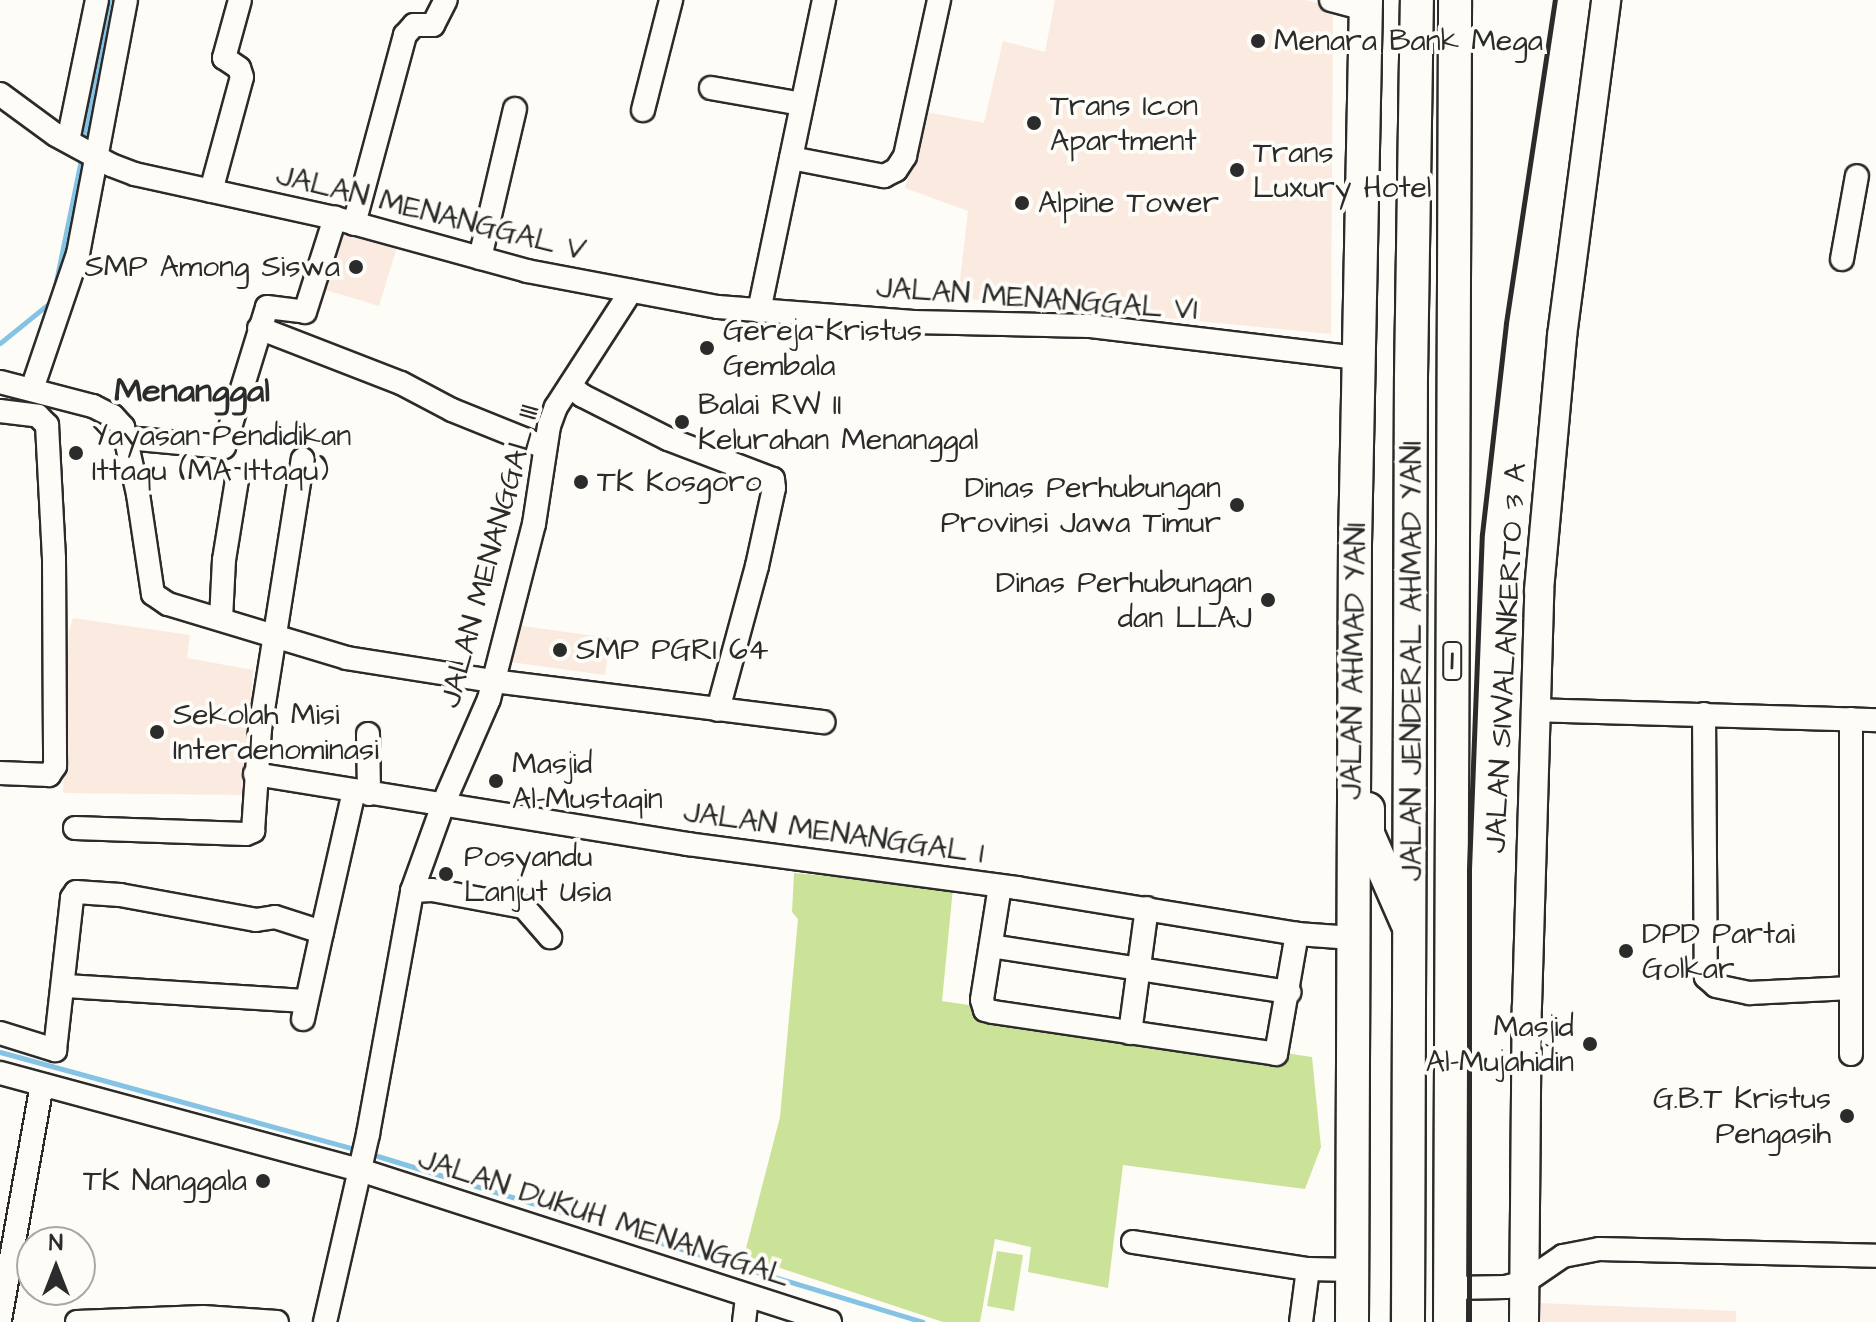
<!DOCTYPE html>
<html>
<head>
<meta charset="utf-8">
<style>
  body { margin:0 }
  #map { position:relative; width:1876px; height:1322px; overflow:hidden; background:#fdfcf7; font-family:"Architects Daughter",sans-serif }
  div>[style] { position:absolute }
  .built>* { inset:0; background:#fbeae0 }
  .green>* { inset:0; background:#cbe399 }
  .stream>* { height:5px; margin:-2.5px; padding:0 2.5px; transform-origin:2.5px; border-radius:2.5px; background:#85c3e5 }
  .roads { filter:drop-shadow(2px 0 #2b2b2b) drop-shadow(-2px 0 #2b2b2b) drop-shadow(0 2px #2b2b2b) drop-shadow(0 -2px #2b2b2b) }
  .minor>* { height:22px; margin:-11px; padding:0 11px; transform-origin:11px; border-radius:11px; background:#fdfcf7 }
  .major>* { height:28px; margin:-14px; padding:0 14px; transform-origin:14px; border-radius:14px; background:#fdfcf7 }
  .highway>* { height:32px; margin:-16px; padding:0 16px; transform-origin:16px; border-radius:16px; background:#fdfcf7 }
  .rail>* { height:5px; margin:-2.5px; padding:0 2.5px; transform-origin:2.5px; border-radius:2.5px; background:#2b2b2b }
  .dots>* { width:22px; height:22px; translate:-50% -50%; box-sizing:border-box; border:4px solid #fdfcf7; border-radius:50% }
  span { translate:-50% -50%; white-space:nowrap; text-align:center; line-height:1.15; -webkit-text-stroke:8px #fdfcf7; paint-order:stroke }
  .shield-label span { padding:2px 6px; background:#fdfcf7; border:2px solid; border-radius:6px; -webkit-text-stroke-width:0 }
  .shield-label { font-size:28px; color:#2b2b2b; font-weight:700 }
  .poi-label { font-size:30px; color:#2b2b2b }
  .left { translate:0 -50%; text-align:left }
  .right { translate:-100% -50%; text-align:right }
  .street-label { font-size:30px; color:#2b2b2b }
  .quarter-label { font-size:34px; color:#2b2b2b; font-weight:700 }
  .north { position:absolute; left:16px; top:1226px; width:80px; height:80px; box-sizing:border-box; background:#fdfcf7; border:2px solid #a9a8a5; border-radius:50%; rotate:0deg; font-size:22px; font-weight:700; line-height:32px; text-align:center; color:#2b2b2b }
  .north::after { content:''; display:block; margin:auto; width:28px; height:36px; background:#2b2b2b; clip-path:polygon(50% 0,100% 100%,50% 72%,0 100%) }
</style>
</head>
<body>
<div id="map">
  <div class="built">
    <i style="clip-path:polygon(1055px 0,1306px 0,1333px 7px,1331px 334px,958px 298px,968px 211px,905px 188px,927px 112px,984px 123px,1003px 41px,1045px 52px)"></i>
    <i style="clip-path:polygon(334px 228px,397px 247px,379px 306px,316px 287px)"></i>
    <i style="clip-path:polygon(73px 618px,190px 635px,187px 658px,253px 670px,244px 795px,63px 793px,69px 631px)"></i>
    <i style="clip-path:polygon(515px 625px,610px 638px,605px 675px,510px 662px)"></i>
    <i style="clip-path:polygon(1538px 1303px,1736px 1311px,1736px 1322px,1538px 1322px)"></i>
  </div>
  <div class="green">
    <i style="clip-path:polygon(794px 873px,953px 888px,942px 1001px,1312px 1057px,1321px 1147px,1305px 1189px,1123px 1165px,1108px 1288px,1028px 1272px,1031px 1247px,995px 1239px,980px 1322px,943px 1322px,744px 1256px,780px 1117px,798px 919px,792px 912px)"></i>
    <i style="clip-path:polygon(997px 1251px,1023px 1255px,1014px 1311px,987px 1306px)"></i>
  </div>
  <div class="stream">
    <i style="left:83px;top:145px;width:147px;rotate:-79.8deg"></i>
    <i style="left:0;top:343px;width:67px;rotate:-38.9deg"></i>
    <i style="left:52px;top:301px;width:149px;rotate:-78.4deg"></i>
    <i style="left:0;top:1052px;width:371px;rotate:15.3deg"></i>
    <i style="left:371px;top:1154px;width:215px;rotate:17deg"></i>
    <i style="left:645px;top:1238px;width:290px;rotate:16.8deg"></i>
    <i style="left:1391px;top:1322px;width:45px;rotate:-88.7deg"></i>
  </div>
  <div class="roads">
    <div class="minor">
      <i style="left:1331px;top:0;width:35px;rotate:15deg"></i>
      <i style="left:711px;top:88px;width:92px;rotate:10deg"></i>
      <i style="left:0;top:94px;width:69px;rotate:36.2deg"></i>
      <i style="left:56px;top:135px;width:63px;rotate:28.6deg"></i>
      <i style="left:111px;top:165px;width:26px;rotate:21deg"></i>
      <i style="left:135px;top:174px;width:205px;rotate:12.4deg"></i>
      <i style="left:335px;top:218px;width:199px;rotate:15.4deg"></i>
      <i style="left:527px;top:271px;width:194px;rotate:10.7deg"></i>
      <i style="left:718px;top:307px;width:196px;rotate:4.4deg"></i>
      <i style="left:913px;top:322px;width:176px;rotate:1.3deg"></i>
      <i style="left:1089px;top:326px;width:270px;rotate:6.8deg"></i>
      <i style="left:643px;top:110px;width:114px;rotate:-75.7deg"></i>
      <i style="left:68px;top:141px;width:144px;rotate:-78.4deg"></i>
      <i style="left:791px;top:158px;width:95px;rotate:11deg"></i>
      <i style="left:884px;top:176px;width:13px;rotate:-27deg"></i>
      <i style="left:896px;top:170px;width:17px;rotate:-57deg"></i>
      <i style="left:905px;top:156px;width:160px;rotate:-77.7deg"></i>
      <i style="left:211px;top:191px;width:118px;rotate:-74.8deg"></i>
      <i style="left:242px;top:77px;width:9px;rotate:-108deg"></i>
      <i style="left:239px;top:68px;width:18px;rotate:-146deg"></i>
      <i style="left:224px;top:58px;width:60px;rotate:-74.6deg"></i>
      <i style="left:354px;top:224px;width:196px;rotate:-74.9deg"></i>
      <i style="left:405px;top:35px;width:13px;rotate:-48deg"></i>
      <i style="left:414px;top:25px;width:19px"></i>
      <i style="left:433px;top:25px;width:28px;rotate:-63deg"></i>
      <i style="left:480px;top:258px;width:153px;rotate:-76.8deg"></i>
      <i style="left:1842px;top:259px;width:84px;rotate:-79.8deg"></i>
      <i style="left:759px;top:311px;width:318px;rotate:-78.2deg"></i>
      <i style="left:259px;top:328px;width:152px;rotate:21.2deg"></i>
      <i style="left:401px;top:383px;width:58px;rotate:27.9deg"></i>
      <i style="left:452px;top:410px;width:99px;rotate:21.9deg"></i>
      <i style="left:0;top:382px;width:96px;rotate:14.5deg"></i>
      <i style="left:93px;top:406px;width:22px;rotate:27deg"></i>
      <i style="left:113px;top:416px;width:15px;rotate:48deg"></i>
      <i style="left:123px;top:427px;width:69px;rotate:77.4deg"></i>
      <i style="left:138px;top:494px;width:101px;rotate:81.5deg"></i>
      <i style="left:153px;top:594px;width:18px;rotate:34deg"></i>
      <i style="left:168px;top:604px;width:187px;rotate:16.8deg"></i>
      <i style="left:347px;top:658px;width:148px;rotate:9deg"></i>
      <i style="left:493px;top:681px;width:333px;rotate:7.1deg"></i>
      <i style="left:570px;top:386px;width:16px;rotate:38deg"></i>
      <i style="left:583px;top:396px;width:95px;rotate:26.8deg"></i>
      <i style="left:668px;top:439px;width:112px;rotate:20.9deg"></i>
      <i style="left:773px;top:479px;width:9px;rotate:84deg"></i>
      <i style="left:774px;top:488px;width:80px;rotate:102.3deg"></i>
      <i style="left:757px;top:566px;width:149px;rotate:105.2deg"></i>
      <i style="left:32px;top:389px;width:143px;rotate:-71.2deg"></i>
      <i style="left:78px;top:254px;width:258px;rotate:-79.3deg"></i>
      <i style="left:0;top:411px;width:38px;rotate:7deg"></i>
      <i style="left:38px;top:416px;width:13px;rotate:45deg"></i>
      <i style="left:47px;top:425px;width:133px;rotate:87deg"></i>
      <i style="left:54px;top:558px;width:208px;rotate:89.7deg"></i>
      <i style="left:55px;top:766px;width:11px;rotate:124deg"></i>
      <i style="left:49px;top:775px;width:49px;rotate:-177.7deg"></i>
      <i style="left:127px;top:438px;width:97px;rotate:5.3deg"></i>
      <i style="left:224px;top:447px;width:146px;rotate:-72.9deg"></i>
      <i style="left:267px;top:307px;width:38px;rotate:7deg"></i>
      <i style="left:305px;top:312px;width:99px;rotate:-72.3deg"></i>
      <i style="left:221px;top:619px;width:59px;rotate:-87.1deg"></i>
      <i style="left:224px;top:560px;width:81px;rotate:-80.8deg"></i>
      <i style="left:1533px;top:710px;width:343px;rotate:1.7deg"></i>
      <i style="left:1704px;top:714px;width:263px;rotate:89.6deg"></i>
      <i style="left:1706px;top:977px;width:13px;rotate:42deg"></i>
      <i style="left:1716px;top:986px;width:35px;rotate:12deg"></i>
      <i style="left:1750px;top:993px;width:101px;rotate:-2.8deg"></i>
      <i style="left:368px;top:734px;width:60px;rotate:89deg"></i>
      <i style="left:255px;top:774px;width:439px;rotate:9.2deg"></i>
      <i style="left:688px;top:844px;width:332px;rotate:7.6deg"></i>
      <i style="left:1017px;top:888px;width:284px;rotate:9.3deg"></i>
      <i style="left:1297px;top:934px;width:56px;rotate:4.1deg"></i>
      <i style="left:75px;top:828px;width:171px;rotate:2deg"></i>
      <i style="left:246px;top:834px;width:8px;rotate:-23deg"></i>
      <i style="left:253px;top:831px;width:102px;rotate:-86.1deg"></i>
      <i style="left:260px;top:729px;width:273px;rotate:-81deg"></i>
      <i style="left:1000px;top:886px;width:115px;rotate:99deg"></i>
      <i style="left:982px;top:1000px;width:10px;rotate:73deg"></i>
      <i style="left:985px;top:1010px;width:8px;rotate:14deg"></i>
      <i style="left:993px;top:1012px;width:286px;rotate:8.4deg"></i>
      <i style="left:1276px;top:1054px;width:122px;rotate:-80.1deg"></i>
      <i style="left:412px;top:891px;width:20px;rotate:-3deg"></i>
      <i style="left:432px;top:890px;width:94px;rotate:10.5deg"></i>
      <i style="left:524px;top:907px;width:40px;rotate:49deg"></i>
      <i style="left:991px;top:946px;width:302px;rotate:8.8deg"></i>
      <i style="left:65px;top:986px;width:241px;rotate:3.6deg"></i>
      <i style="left:303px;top:1019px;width:89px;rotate:-77.7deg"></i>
      <i style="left:0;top:1033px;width:58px;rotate:17.2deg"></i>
      <i style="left:55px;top:1050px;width:153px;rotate:-83.6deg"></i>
      <i style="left:72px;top:898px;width:7px;rotate:-56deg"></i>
      <i style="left:76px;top:892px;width:44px;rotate:3.9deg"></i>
      <i style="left:120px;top:895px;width:138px;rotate:10.4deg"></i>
      <i style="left:256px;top:920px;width:19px;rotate:-9deg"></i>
      <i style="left:275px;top:917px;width:49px;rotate:17.7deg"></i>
      <i style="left:322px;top:932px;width:145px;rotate:-77.2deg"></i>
      <i style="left:1130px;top:1033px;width:126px;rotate:-82.3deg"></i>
      <i style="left:1851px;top:1054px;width:335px;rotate:-90deg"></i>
      <i style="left:0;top:1073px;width:373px;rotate:15.1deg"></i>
      <i style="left:360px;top:1170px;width:494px;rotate:17.9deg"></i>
      <i style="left:1133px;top:1242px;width:177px;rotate:8.8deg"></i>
      <i style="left:1308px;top:1269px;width:53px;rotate:97.5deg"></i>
      <i style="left:1308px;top:1269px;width:44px;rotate:1.3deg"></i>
      <i style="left:1451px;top:1288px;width:55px;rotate:-1deg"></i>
      <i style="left:1506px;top:1287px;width:20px;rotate:-15deg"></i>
      <i style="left:1525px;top:1282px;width:46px;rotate:-34.4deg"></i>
      <i style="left:1563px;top:1256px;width:37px;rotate:-11deg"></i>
      <i style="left:1599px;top:1249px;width:277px;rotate:1.4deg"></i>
      <i style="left:0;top:1320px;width:239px;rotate:-79.9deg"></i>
      <i style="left:77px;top:1322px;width:126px;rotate:-2.3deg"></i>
      <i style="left:203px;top:1317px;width:74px;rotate:3.9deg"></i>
      <i style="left:325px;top:1322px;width:193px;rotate:-77.1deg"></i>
      <i style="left:368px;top:1134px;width:247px;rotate:-79.7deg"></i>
      <i style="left:412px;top:891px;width:95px;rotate:-70.2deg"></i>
      <i style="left:444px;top:802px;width:112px;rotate:-66.4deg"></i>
      <i style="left:489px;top:699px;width:181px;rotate:-75.6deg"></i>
      <i style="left:534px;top:524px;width:99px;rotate:-81.3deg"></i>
      <i style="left:549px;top:426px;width:20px;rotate:-70deg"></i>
      <i style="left:556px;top:407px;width:138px;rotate:-57.1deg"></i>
      <i style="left:744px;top:1322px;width:24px;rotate:-83deg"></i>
    </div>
    <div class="major">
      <i style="left:1524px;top:1322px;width:316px;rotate:-89.5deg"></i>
      <i style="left:1527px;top:1006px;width:416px;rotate:-88.3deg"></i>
      <i style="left:1539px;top:590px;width:255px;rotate:-84.8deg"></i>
      <i style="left:1562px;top:336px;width:339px;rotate:-82.5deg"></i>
    </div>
    <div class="highway">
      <i style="left:1368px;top:809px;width:25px;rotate:90deg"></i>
      <i style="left:1368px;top:834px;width:97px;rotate:66.3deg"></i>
      <i style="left:1352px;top:1322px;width:778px;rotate:-89.78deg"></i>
      <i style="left:1355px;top:544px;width:544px;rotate:-88.84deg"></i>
      <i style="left:1408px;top:1322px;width:946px;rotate:-89.82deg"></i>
      <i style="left:1411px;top:376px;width:376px;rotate:-89.1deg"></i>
      <i style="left:1450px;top:1322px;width:1322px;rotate:-89.78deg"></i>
    </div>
  </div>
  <div class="rail">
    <i style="left:1469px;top:1322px;width:453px;rotate:-90deg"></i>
    <i style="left:1469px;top:869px;width:335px;rotate:-87.8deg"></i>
    <i style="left:1482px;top:534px;width:212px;rotate:-83.5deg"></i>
    <i style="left:1506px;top:323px;width:327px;rotate:-81.4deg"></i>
  </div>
  <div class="dots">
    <i style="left:1258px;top:41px;background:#2b2b2b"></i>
    <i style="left:1034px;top:123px;background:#2b2b2b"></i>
    <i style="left:1237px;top:170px;background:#2b2b2b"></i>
    <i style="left:1022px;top:203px;background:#2b2b2b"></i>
    <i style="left:356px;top:267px;background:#2b2b2b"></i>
    <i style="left:707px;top:348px;background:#2b2b2b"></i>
    <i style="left:682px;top:422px;background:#2b2b2b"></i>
    <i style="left:76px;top:453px;background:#2b2b2b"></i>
    <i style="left:581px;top:482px;background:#2b2b2b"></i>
    <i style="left:1237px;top:505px;background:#2b2b2b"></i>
    <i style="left:1268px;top:600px;background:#2b2b2b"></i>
    <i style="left:560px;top:650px;background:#2b2b2b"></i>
    <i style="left:157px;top:732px;background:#2b2b2b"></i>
    <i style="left:496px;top:781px;background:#2b2b2b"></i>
    <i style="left:446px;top:874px;background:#2b2b2b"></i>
    <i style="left:1626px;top:951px;background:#2b2b2b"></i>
    <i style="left:1590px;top:1044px;background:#2b2b2b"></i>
    <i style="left:1847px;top:1116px;background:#2b2b2b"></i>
    <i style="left:263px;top:1181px;background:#2b2b2b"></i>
  </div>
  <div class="shield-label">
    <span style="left:1452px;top:661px">1</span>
  </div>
  <div class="poi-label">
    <span class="left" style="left:1274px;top:41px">Menara Bank Mega</span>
    <span class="left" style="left:1050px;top:123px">Trans Icon<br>Apartment</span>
    <span class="left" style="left:1253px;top:170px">Trans<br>Luxury Hotel</span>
    <span class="left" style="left:1038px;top:203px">Alpine Tower</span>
    <span class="right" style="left:340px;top:267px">SMP Among Siswa</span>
    <span class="left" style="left:723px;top:348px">Gereja Kristus<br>Gembala</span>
    <span class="left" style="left:698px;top:422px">Balai RW II<br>Kelurahan Menanggal</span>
    <span class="left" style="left:92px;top:453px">Yayasan Pendidikan<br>Ittaqu (MA Ittaqu)</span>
    <span class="left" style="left:597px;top:482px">TK Kosgoro</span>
    <span class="right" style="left:1221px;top:505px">Dinas Perhubungan<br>Provinsi Jawa Timur</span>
    <span class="right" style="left:1252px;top:600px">Dinas Perhubungan<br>dan LLAJ</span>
    <span class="left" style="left:576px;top:650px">SMP PGRI 64</span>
    <span class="left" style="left:173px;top:732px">Sekolah Misi<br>Interdenominasi</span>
    <span class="left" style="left:512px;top:781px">Masjid<br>Al-Mustaqin</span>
    <span class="left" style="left:464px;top:874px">Posyandu<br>Lanjut Usia</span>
    <span class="left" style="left:1642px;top:951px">DPD Partai<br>Golkar</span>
    <span class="right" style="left:1574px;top:1044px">Masjid<br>Al-Mujahidin</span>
    <span class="right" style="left:1831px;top:1116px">G.B.T Kristus<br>Pengasih</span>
    <span class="right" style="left:247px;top:1181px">TK Nanggala</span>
  </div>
  <div class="street-label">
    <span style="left:431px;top:213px;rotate:14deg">JALAN MENANGGAL V</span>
    <span style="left:1037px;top:299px;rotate:4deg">JALAN MENANGGAL VI</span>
    <span style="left:490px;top:556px;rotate:-75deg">JALAN MENANGGAL III</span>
    <span style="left:1506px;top:658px;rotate:-87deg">JALAN SIWALANKERTO 3 A</span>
    <span style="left:1354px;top:661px;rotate:-89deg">JALAN AHMAD YANI</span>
    <span style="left:1412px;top:661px;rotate:-90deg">JALAN JENDERAL AHMAD YANI</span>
    <span style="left:834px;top:833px;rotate:8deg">JALAN MENANGGAL I</span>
    <span style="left:604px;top:1218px;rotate:18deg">JALAN DUKUH MENANGGAL</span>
  </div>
  <div class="quarter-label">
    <span style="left:192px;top:392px">Menanggal</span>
  </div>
  <div class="north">N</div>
</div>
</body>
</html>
